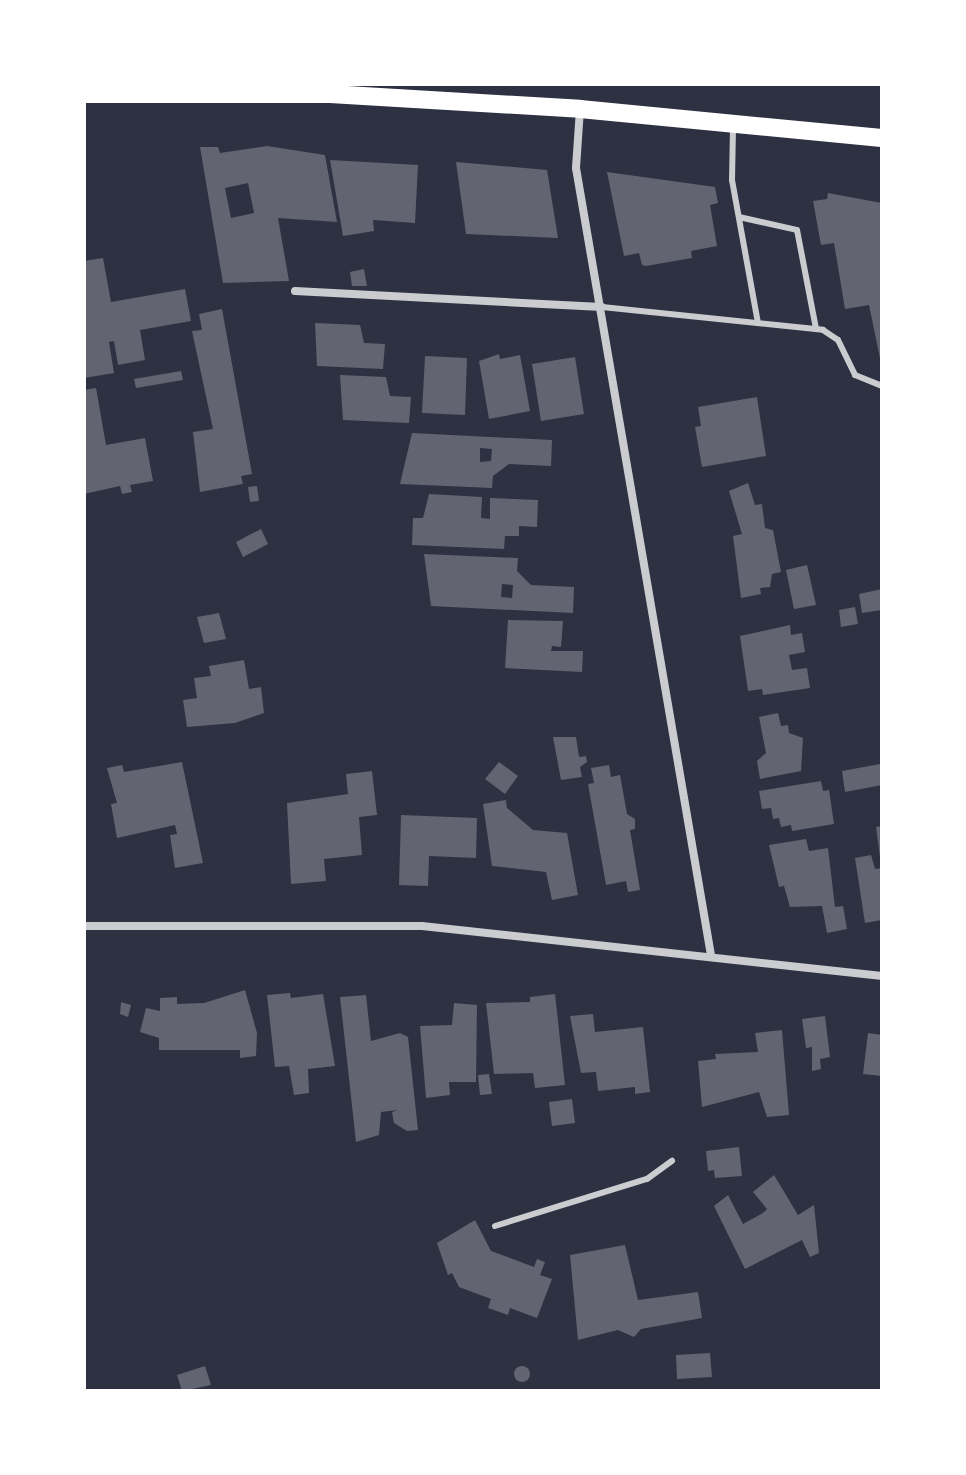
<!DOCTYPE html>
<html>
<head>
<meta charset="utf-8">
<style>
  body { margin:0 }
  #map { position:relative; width:966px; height:1475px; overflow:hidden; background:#2d3142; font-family:"Alegreya Sans",sans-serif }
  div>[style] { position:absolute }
  .building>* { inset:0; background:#626471 }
  .round { border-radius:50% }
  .service>* { height:6px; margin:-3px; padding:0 3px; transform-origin:3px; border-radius:3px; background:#caccd0 }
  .minor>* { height:8px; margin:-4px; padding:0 4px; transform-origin:4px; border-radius:4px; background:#caccd0 }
  .primary>* { height:18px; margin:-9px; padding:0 9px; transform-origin:9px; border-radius:9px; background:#fff }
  span { translate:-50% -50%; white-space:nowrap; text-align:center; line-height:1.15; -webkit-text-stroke:6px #fff; paint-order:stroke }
  .frame { position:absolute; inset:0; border:86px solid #fff; pointer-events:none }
</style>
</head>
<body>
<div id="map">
  <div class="building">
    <i style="clip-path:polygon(evenodd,267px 146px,325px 155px,337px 222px,278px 218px,289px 281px,223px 283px,200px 147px,218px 147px,220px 153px,267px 146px,248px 183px,254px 213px,231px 218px,225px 188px,248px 183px)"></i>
    <i style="clip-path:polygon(330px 160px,418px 165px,415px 223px,373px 220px,374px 231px,343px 236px)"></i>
    <i style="clip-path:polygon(456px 162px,547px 170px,558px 238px,466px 234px)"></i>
    <i style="clip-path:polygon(607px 172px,715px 187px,718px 203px,710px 205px,717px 246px,691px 251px,692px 258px,646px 266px,642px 265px,639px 253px,624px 256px)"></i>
    <i style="clip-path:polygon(828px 193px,882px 203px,882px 368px,869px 305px,845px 309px,834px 243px,821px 245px,813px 201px,827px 199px)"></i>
    <i style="clip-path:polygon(103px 258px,111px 302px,185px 289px,191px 321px,140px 330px,145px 360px,118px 365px,114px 341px,109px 342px,114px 373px,84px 378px,84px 261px)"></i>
    <i style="clip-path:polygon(364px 269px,367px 286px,352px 286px,350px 272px)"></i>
    <i style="clip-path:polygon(222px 309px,252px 474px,241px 476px,243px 484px,200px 492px,193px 432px,213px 429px,192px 331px,202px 330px,199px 314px)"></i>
    <i style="clip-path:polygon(315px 323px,360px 325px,364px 343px,385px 344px,383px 369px,317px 366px)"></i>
    <i style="clip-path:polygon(499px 354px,500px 359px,520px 355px,530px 411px,489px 419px,479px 361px)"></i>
    <i style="clip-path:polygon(425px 356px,467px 358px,465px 415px,422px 413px)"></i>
    <i style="clip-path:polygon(575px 357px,584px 414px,541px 421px,532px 364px)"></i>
    <i style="clip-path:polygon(181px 371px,183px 380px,136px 388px,134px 379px)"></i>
    <i style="clip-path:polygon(340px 375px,386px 377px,390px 396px,411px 397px,409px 423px,343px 420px)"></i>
    <i style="clip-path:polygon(96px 388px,106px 445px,145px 438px,153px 481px,130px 485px,132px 492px,122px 494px,120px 486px,84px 494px,84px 390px)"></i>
    <i style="clip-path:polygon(757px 397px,766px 456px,702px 467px,695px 427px,701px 426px,698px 407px)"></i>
    <i style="clip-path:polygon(evenodd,412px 433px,552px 440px,551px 466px,509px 464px,493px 476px,492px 488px,400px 484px,412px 433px,480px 448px,492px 449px,491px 461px,480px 462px,480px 448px)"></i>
    <i style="clip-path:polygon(748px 483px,755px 505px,762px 504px,765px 528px,773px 530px,781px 572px,772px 574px,770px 587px,760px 588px,761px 594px,741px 598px,733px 536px,742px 534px,729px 491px)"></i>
    <i style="clip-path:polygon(257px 486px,259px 501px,250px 502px,248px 487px)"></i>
    <i style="clip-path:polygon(429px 494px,482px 497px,481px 518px,490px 519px,490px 498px,538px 500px,537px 527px,519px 526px,519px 536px,505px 536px,504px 549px,412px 545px,413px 518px,423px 518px)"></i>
    <i style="clip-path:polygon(261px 529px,268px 544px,243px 557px,236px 542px)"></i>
    <i style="clip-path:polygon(evenodd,424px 554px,518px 558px,517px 571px,531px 585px,574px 587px,573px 613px,431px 606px,424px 554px,502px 584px,513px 585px,512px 598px,501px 597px,502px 584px)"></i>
    <i style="clip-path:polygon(807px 565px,816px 605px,794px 609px,786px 570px)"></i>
    <i style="clip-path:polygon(882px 589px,882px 610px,862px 613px,859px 594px)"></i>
    <i style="clip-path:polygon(855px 607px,858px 624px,841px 627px,839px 610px)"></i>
    <i style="clip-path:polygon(219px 613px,226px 639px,204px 643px,197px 617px)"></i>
    <i style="clip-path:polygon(508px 620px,563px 621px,561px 647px,552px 646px,551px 651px,583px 651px,582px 672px,505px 668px)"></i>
    <i style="clip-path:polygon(790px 625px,791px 635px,802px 633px,805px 652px,789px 655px,792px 670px,807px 668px,810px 688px,763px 695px,762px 689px,748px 691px,740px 636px)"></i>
    <i style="clip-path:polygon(244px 660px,249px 689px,261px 687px,264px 713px,235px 723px,187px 727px,183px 700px,197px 698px,194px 678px,211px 676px,209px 666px)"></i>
    <i style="clip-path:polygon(778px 713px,781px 726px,788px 725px,789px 733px,803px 738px,801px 771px,760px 779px,757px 761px,766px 753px,759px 717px)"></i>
    <i style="clip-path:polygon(553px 737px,576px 737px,579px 757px,586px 756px,587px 762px,580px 767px,582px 777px,561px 780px)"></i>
    <i style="clip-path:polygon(182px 762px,203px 863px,175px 868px,170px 835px,177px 834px,175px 825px,117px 838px,111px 804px,117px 803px,107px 768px,122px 765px,124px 772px)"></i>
    <i style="clip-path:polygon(499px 762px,518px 776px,505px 794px,485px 779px)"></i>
    <i style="clip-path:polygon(880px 764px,882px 785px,845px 792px,842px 771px)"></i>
    <i style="clip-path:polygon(609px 765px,611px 777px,620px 775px,627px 814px,635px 819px,635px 829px,630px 830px,640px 890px,628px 892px,626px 881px,606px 885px,588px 784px,594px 783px,591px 768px)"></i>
    <i style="clip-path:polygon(372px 771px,377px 815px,359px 817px,362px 855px,324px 859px,326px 881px,291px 884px,287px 803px,348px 794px,346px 774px)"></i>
    <i style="clip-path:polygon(821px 781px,823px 791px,829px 790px,834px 824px,792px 831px,791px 825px,781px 827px,779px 818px,773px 819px,771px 808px,762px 809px,759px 791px)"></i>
    <i style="clip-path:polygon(506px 800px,507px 808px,533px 830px,567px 833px,578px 895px,552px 900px,546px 872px,492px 866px,483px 804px)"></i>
    <i style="clip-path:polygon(401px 815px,477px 818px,476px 858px,429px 856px,428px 886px,399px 885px)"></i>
    <i style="clip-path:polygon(882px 826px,882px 857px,880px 857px,876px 827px)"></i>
    <i style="clip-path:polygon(806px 839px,809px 851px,828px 848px,835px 907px,843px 906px,847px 929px,827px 933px,822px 906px,790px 907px,784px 886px,779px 887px,769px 845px)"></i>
    <i style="clip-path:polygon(871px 855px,875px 869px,882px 868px,882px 920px,865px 923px,855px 858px)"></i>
    <i style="clip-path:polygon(245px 990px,257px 1033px,256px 1056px,240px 1058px,240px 1050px,159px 1050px,159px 1038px,140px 1032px,146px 1008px,160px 1011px,160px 998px,177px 997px,177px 1004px,204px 1003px)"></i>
    <i style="clip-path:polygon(290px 993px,291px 998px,323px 994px,335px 1066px,308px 1069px,309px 1093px,294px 1095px,289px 1066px,275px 1067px,267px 995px)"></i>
    <i style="clip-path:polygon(555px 994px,565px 1085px,535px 1088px,533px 1073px,494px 1074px,486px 1003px,530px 1002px,530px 997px)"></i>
    <i style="clip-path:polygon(366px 995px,371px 1041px,400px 1033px,408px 1037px,418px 1130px,407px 1131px,394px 1123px,392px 1112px,398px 1110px,381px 1112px,379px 1135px,356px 1142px,340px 997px)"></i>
    <i style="clip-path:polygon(121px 1002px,131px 1005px,128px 1017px,120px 1014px)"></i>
    <i style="clip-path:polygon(454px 1003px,477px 1005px,476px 1082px,449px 1082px,450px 1095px,426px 1098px,420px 1026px,452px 1025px)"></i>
    <i style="clip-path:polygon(593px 1014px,595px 1032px,643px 1027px,650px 1092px,635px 1094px,635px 1087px,598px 1091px,596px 1072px,581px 1073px,570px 1016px)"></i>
    <i style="clip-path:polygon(825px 1016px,830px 1057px,820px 1059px,821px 1069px,812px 1071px,812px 1047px,806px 1048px,802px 1019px)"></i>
    <i style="clip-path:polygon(782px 1030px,789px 1115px,767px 1117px,759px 1092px,702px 1107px,698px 1061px,716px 1059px,715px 1054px,758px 1052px,755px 1033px)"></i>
    <i style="clip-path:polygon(868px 1033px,882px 1035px,882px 1076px,863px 1074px)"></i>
    <i style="clip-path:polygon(489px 1074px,492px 1094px,480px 1095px,478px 1075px)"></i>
    <i style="clip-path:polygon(572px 1099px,575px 1123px,552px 1126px,549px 1102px)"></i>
    <i style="clip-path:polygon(739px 1147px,742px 1176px,715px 1178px,714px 1170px,708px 1171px,706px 1151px)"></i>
    <i style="clip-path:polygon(774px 1175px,798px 1215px,814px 1205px,819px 1253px,810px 1257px,802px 1240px,745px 1269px,714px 1206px,728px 1195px,743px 1224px,763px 1213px,767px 1209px,753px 1192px)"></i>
    <i style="clip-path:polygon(475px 1220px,491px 1251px,534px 1267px,537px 1259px,545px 1262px,540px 1275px,552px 1279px,537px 1318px,510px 1308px,508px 1315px,488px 1308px,491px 1299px,459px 1287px,452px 1273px,448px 1275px,437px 1243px)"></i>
    <i style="clip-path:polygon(625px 1245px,638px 1300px,698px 1292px,702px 1318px,641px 1329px,634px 1337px,618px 1330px,578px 1340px,570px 1255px)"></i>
    <i style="clip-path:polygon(710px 1353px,712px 1377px,677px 1379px,676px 1355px)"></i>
    <i style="clip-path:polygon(205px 1366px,211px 1385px,182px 1391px,177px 1375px)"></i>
    <i class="round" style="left:514px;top:1366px;width:16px;height:16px"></i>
  </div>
  <div class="service">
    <i style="left:733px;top:128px;width:52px;rotate:91.1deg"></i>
    <i style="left:732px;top:180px;width:145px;rotate:79.7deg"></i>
    <i style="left:739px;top:217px;width:59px;rotate:12.6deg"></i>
    <i style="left:797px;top:230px;width:101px;rotate:79.1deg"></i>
    <i style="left:602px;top:307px;width:222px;rotate:5.9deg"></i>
    <i style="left:823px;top:330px;width:18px;rotate:34deg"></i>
    <i style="left:838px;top:340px;width:39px;rotate:64deg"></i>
    <i style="left:855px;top:375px;width:29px;rotate:22deg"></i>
    <i style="left:495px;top:1226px;width:159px;rotate:-17.2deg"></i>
    <i style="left:647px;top:1179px;width:31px;rotate:-36deg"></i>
  </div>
  <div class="minor">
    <i style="left:580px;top:109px;width:59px;rotate:93.9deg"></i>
    <i style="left:576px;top:168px;width:798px;rotate:80.27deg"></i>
    <i style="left:295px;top:291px;width:307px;rotate:3deg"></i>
    <i style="left:84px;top:926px;width:338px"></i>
    <i style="left:422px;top:926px;width:463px;rotate:6.2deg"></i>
  </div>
  <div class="primary">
    <i style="left:84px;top:94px;width:246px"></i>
    <i style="left:330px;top:94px;width:250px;rotate:3.4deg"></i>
    <i style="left:580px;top:109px;width:303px;rotate:5.5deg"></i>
  </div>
  <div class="frame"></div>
</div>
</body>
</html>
